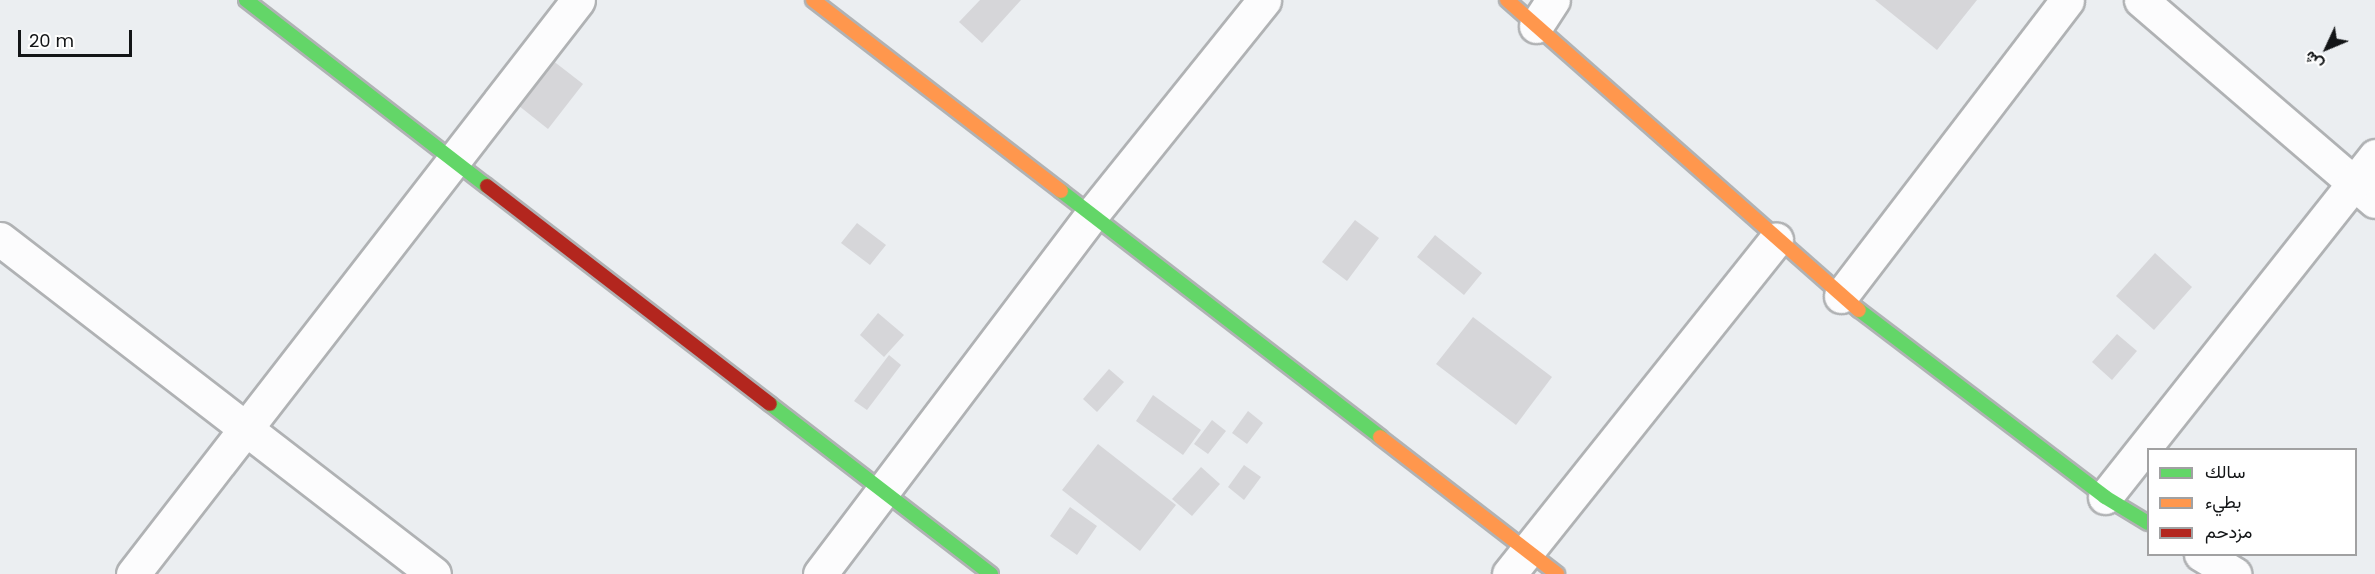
<!DOCTYPE html>
<html>
<head>
<meta charset="utf-8">
<style>
  body { margin:0 }
  #map { position:relative; width:2375px; height:574px; overflow:hidden; background:#ebeef1; font-family:Poppins,Vazirmatn,sans-serif }
  div>[style] { position:absolute }
  .building>* { inset:0; background:#d6d6d9 }
  .roads { filter:drop-shadow(2px 0 #b0b2b4) drop-shadow(-2px 0 #b0b2b4) drop-shadow(0 2px #b0b2b4) drop-shadow(0 -2px #b0b2b4) }
  .street>* { height:33px; margin:-16.5px; padding:0 16.5px; transform-origin:16.5px; border-radius:16.5px; background:#fcfcfd }
  .fast>* { height:14px; margin:-7px; padding:0 7px; transform-origin:7px; border-radius:7px; background:#63d668 }
  .slow>* { height:14px; margin:-7px; padding:0 7px; transform-origin:7px; border-radius:7px; background:#ff974d }
  .jam>* { height:14px; margin:-7px; padding:0 7px; transform-origin:7px; border-radius:7px; background:#b3261e }
  span { translate:-50% -50%; white-space:nowrap; text-align:center; line-height:1.15; -webkit-text-stroke:6px #fff; paint-order:stroke }
  .legend { position:absolute; left:2147px; top:448px; width:210px; height:108px; box-sizing:border-box; background:#fff; border:2px solid #a1a1a2; margin:0; padding:8px 10px; list-style:none; font-size:18px; color:#131517 }
  .legend li { display:flex; align-items:center; gap:12px; height:30px }
  .legend b { width:30px; border:2px solid #a1a1a2 }
  .north { position:absolute; left:2297px; top:18px; width:60px; height:60px; -webkit-text-stroke:4px #fff; paint-order:stroke; rotate:226deg; font-size:16px; font-weight:700; line-height:24px; text-align:center; color:#131517 }
  .north::after { content:''; display:block; margin:auto; width:21px; height:27px; background:#131517; clip-path:polygon(50% 0,100% 100%,50% 72%,0 100%) }
  .scale { position:absolute; left:18px; top:30px; width:114px; height:27px; box-sizing:border-box; border:3px solid #131517; border-top:0; padding-left:8px; font-size:18px; line-height:21px; white-space:nowrap; color:#131517; -webkit-text-stroke:4px #fff; paint-order:stroke }
</style>
</head>
<body>
<div id="map">
  <div class="building">
    <i style="clip-path:polygon(980px 0,1021px 0,982px 43px,959px 22px)"></i>
    <i style="clip-path:polygon(1875px 0,1977px 0,1937px 50px)"></i>
    <i style="clip-path:polygon(543px 53px,583px 84px,548px 129px,509px 98px)"></i>
    <i style="clip-path:polygon(1355px 220px,1379px 238px,1347px 281px,1322px 262px)"></i>
    <i style="clip-path:polygon(857px 223px,886px 245px,870px 265px,841px 243px)"></i>
    <i style="clip-path:polygon(1435px 235px,1482px 273px,1464px 295px,1417px 257px)"></i>
    <i style="clip-path:polygon(2155px 253px,2192px 287px,2154px 330px,2116px 296px)"></i>
    <i style="clip-path:polygon(878px 313px,904px 335px,884px 357px,860px 335px)"></i>
    <i style="clip-path:polygon(1473px 317px,1552px 377px,1516px 425px,1436px 364px)"></i>
    <i style="clip-path:polygon(2117px 334px,2137px 351px,2112px 380px,2092px 362px)"></i>
    <i style="clip-path:polygon(889px 355px,901px 365px,867px 410px,854px 401px)"></i>
    <i style="clip-path:polygon(1109px 369px,1124px 382px,1097px 412px,1083px 399px)"></i>
    <i style="clip-path:polygon(1153px 395px,1201px 430px,1183px 455px,1136px 421px)"></i>
    <i style="clip-path:polygon(1248px 411px,1263px 423px,1247px 444px,1232px 433px)"></i>
    <i style="clip-path:polygon(1212px 420px,1226px 431px,1208px 454px,1194px 444px)"></i>
    <i style="clip-path:polygon(1098px 444px,1176px 505px,1140px 551px,1062px 490px)"></i>
    <i style="clip-path:polygon(1244px 465px,1261px 477px,1244px 500px,1228px 487px)"></i>
    <i style="clip-path:polygon(1201px 467px,1220px 484px,1192px 516px,1172px 499px)"></i>
    <i style="clip-path:polygon(1070px 507px,1097px 526px,1077px 555px,1050px 536px)"></i>
  </div>
  <div class="roads">
    <div class="street">
      <i style="left:2141px;top:0;width:308px;rotate:40.7deg"></i>
      <i style="left:1536px;top:26px;width:31px;rotate:-57deg"></i>
      <i style="left:0;top:239px;width:548px;rotate:37.66deg"></i>
      <i style="left:1841px;top:296px;width:372px;rotate:-52.6deg"></i>
      <i style="left:2105px;top:497px;width:435px;rotate:-51.6deg"></i>
      <i style="left:2201px;top:554px;width:39px;rotate:31deg"></i>
      <i style="left:133px;top:574px;width:726px;rotate:-52.21deg"></i>
      <i style="left:820px;top:574px;width:453px;rotate:-52.9deg"></i>
      <i style="left:1093px;top:213px;width:273px;rotate:-51.2deg"></i>
      <i style="left:1509px;top:574px;width:428px;rotate:-51.4deg"></i>
    </div>
    <div class="fast">
      <i style="left:246px;top:0;width:304px;rotate:37.7deg"></i>
      <i style="left:1061px;top:191px;width:403px;rotate:37.6deg"></i>
      <i style="left:1859px;top:310px;width:309px;rotate:37.2deg"></i>
      <i style="left:2105px;top:497px;width:50px;rotate:31.2deg"></i>
      <i style="left:770px;top:404px;width:279px;rotate:37.6deg"></i>
    </div>
    <div class="slow">
      <i style="left:813px;top:0;width:313px;rotate:37.6deg"></i>
      <i style="left:1507px;top:0;width:469px;rotate:41.4deg"></i>
      <i style="left:1380px;top:437px;width:224px;rotate:37.7deg"></i>
    </div>
    <div class="jam">
      <i style="left:487px;top:186px;width:357px;rotate:37.6deg"></i>
    </div>
  </div>
  <ul class="legend">
  <li><b style="height:8px;background:#63d668"></b>سالك</li>
  <li><b style="height:8px;background:#ff974d"></b>بطيء</li>
  <li><b style="height:8px;background:#b3261e"></b>مزدحم</li>
  </ul>
  <div class="north">ش</div>
  <div class="scale">20 m</div>
</div>
</body>
</html>
